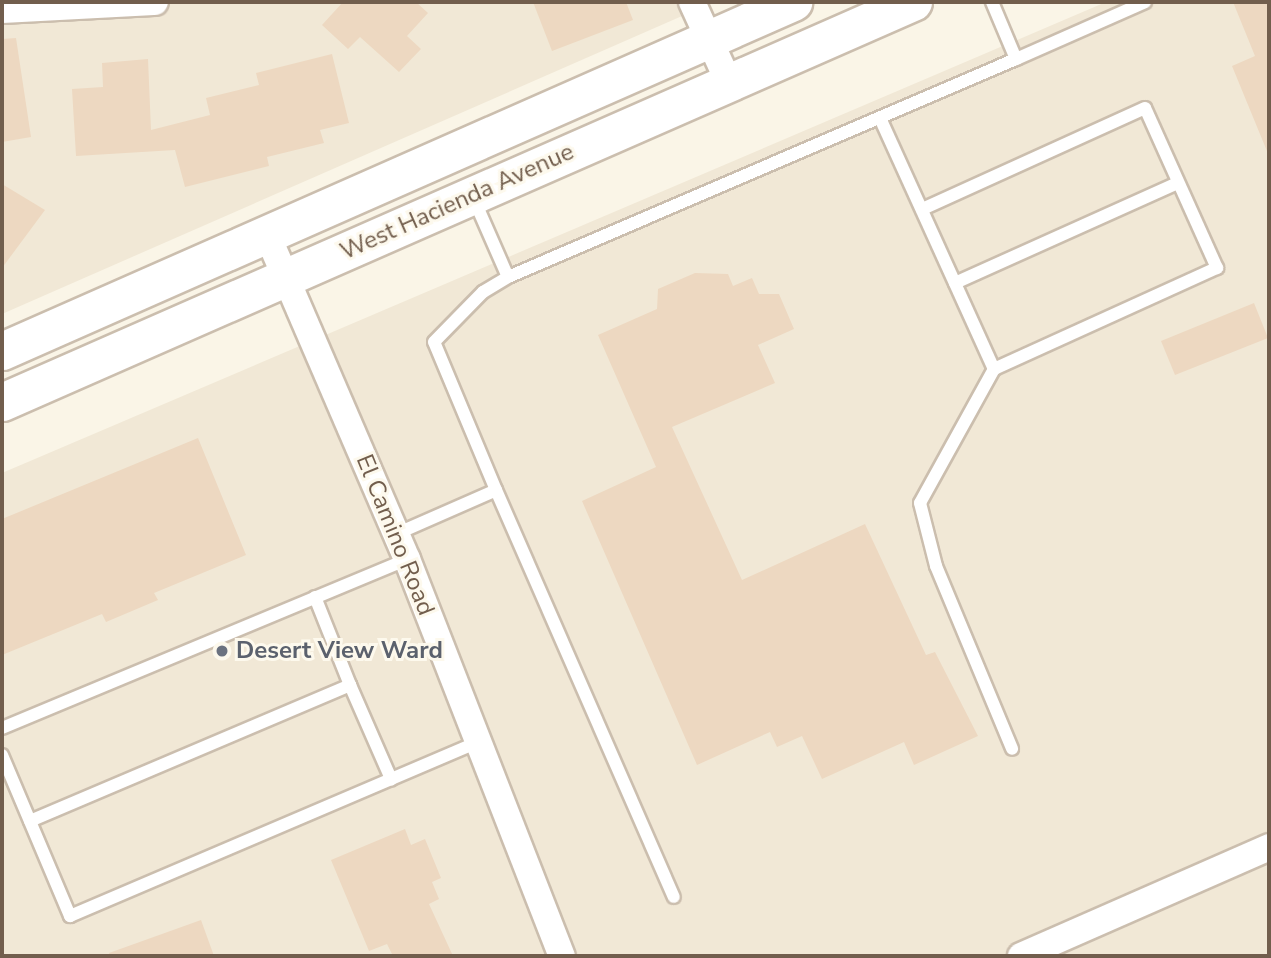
<!DOCTYPE html>
<html>
<head>
<meta charset="utf-8">
<style>
  body { margin:0 }
  #map { position:relative; width:1271px; height:958px; overflow:hidden; background:#faf5e7; font-family:"Nunito Sans",sans-serif }
  div>[style] { position:absolute }
  .residential>* { inset:0; background:#f1e8d6 }
  .building>* { inset:0; background:#edd8c1 }
  .roads { filter:drop-shadow(2px 0 #cbbeae) drop-shadow(-2px 0 #cbbeae) drop-shadow(0 2px #cbbeae) drop-shadow(0 -2px #cbbeae) }
  .lane>* { height:12px; margin:-6px; padding:0 6px; transform-origin:6px; border-radius:6px; background:#fff }
  .street>* { height:26px; margin:-13px; padding:0 13px; transform-origin:13px; border-radius:13px; background:#fff }
  .secondary>* { height:37px; margin:-18.5px; padding:0 18.5px; transform-origin:18.5px; border-radius:18.5px; background:#fff }
  .dots>* { width:19px; height:19px; translate:-50% -50%; box-sizing:border-box; border:4px solid #fdf9ed; border-radius:50% }
  span { translate:-50% -50%; white-space:nowrap; text-align:center; line-height:1.15; -webkit-text-stroke:6px #fdf9ed; paint-order:stroke }
  .street-label { font-size:24px; color:#725e4d }
  .worship-label { font-size:24px; color:#5b616d; font-weight:700 }
  .left { translate:0 -50%; text-align:left }
  .frame { position:absolute; inset:0; border:4px solid #725e4d; pointer-events:none }
</style>
</head>
<body>
<div id="map">
  <div class="residential">
    <i style="clip-path:polygon(2px 2px,714px 2px,2px 314px)"></i>
    <i style="clip-path:polygon(1106px 2px,1269px 2px,1269px 956px,2px 956px,2px 473px)"></i>
  </div>
  <div class="building">
    <i style="clip-path:polygon(343px 2px,416px 2px,428px 13px,407px 36px,421px 49px,399px 72px,360px 37px,348px 49px,322px 25px)"></i>
    <i style="clip-path:polygon(533px 2px,626px 2px,633px 20px,552px 51px)"></i>
    <i style="clip-path:polygon(1233px 2px,1269px 2px,1269px 156px,1232px 66px,1255px 56px)"></i>
    <i style="clip-path:polygon(16px 38px,31px 137px,2px 142px,2px 39px)"></i>
    <i style="clip-path:polygon(332px 54px,349px 123px,320px 130px,324px 143px,267px 157px,269px 166px,185px 187px,175px 150px,76px 156px,72px 89px,103px 87px,102px 63px,148px 59px,151px 130px,210px 115px,206px 98px,259px 85px,256px 73px)"></i>
    <i style="clip-path:polygon(2px 184px,45px 210px,2px 268px)"></i>
    <i style="clip-path:polygon(695px 273px,728px 274px,733px 286px,752px 278px,759px 294px,779px 294px,794px 329px,758px 345px,775px 383px,672px 427px,742px 580px,865px 524px,926px 655px,935px 652px,978px 736px,914px 765px,904px 742px,822px 779px,802px 736px,777px 747px,770px 732px,697px 765px,582px 501px,656px 467px,598px 335px,657px 309px,658px 289px)"></i>
    <i style="clip-path:polygon(1254px 303px,1268px 338px,1175px 375px,1161px 341px)"></i>
    <i style="clip-path:polygon(198px 438px,246px 555px,154px 593px,158px 600px,106px 622px,102px 614px,2px 655px,2px 519px)"></i>
    <i style="clip-path:polygon(405px 829px,411px 845px,425px 839px,441px 878px,432px 882px,439px 899px,429px 904px,453px 956px,393px 956px,387px 944px,369px 951px,331px 860px)"></i>
    <i style="clip-path:polygon(201px 920px,214px 956px,110px 956px,109px 953px)"></i>
  </div>
  <div class="roads">
    <div class="lane">
      <i style="left:1016px;top:59px;width:141px;rotate:-23.8deg"></i>
      <i style="left:880px;top:118px;width:276px;rotate:65.6deg"></i>
      <i style="left:994px;top:369px;width:245px;rotate:-24.4deg"></i>
      <i style="left:1217px;top:268px;width:175px;rotate:-114.2deg"></i>
      <i style="left:1145px;top:108px;width:245px;rotate:155.6deg"></i>
      <i style="left:473px;top:197px;width:87px;rotate:66.4deg"></i>
      <i style="left:955px;top:283px;width:244px;rotate:-24.2deg"></i>
      <i style="left:994px;top:369px;width:153px;rotate:118.9deg"></i>
      <i style="left:920px;top:503px;width:65px;rotate:75.7deg"></i>
      <i style="left:936px;top:566px;width:198px;rotate:67.4deg"></i>
      <i style="left:496px;top:490px;width:160px;rotate:-112.7deg"></i>
      <i style="left:434px;top:342px;width:70px;rotate:-45.6deg"></i>
      <i style="left:483px;top:292px;width:29px;rotate:-31deg"></i>
      <i style="left:508px;top:277px;width:553px;rotate:-23.23deg"></i>
      <i style="left:1016px;top:59px;width:62px;rotate:-112.8deg"></i>
      <i style="left:396px;top:534px;width:109px;rotate:-23.7deg"></i>
      <i style="left:496px;top:490px;width:444px;rotate:66.4deg"></i>
      <i style="left:315px;top:597px;width:95px;rotate:68.3deg"></i>
      <i style="left:2px;top:728px;width:439px;rotate:-22.6deg"></i>
      <i style="left:2px;top:755px;width:175px;rotate:67.1deg"></i>
      <i style="left:70px;top:916px;width:441px;rotate:-23.1deg"></i>
      <i style="left:30px;top:821px;width:348px;rotate:-23deg"></i>
      <i style="left:350px;top:685px;width:103px;rotate:66.4deg"></i>
    </div>
    <div class="street">
      <i style="left:692px;top:2px;width:89px;rotate:65.4deg"></i>
      <i style="left:2px;top:10px;width:153px;rotate:-3deg"></i>
      <i style="left:267px;top:234px;width:354px;rotate:66.7deg"></i>
      <i style="left:407px;top:559px;width:426px;rotate:68.7deg"></i>
      <i style="left:1021px;top:956px;width:271px;rotate:-23.7deg"></i>
    </div>
    <div class="secondary">
      <i style="left:2px;top:351px;width:865px;rotate:-23.81deg"></i>
      <i style="left:2px;top:402px;width:995px;rotate:-23.71deg"></i>
    </div>
  </div>
  <div class="dots">
    <i style="left:222px;top:651px;background:#6b7280"></i>
  </div>
  <div class="street-label">
    <span style="left:457px;top:202px;rotate:-24deg">West Hacienda Avenue</span>
    <span style="left:395px;top:535px;rotate:68deg">El Camino Road</span>
  </div>
  <div class="worship-label">
    <span class="left" style="left:236px;top:651px">Desert View Ward</span>
  </div>
  <div class="frame"></div>
</div>
</body>
</html>
